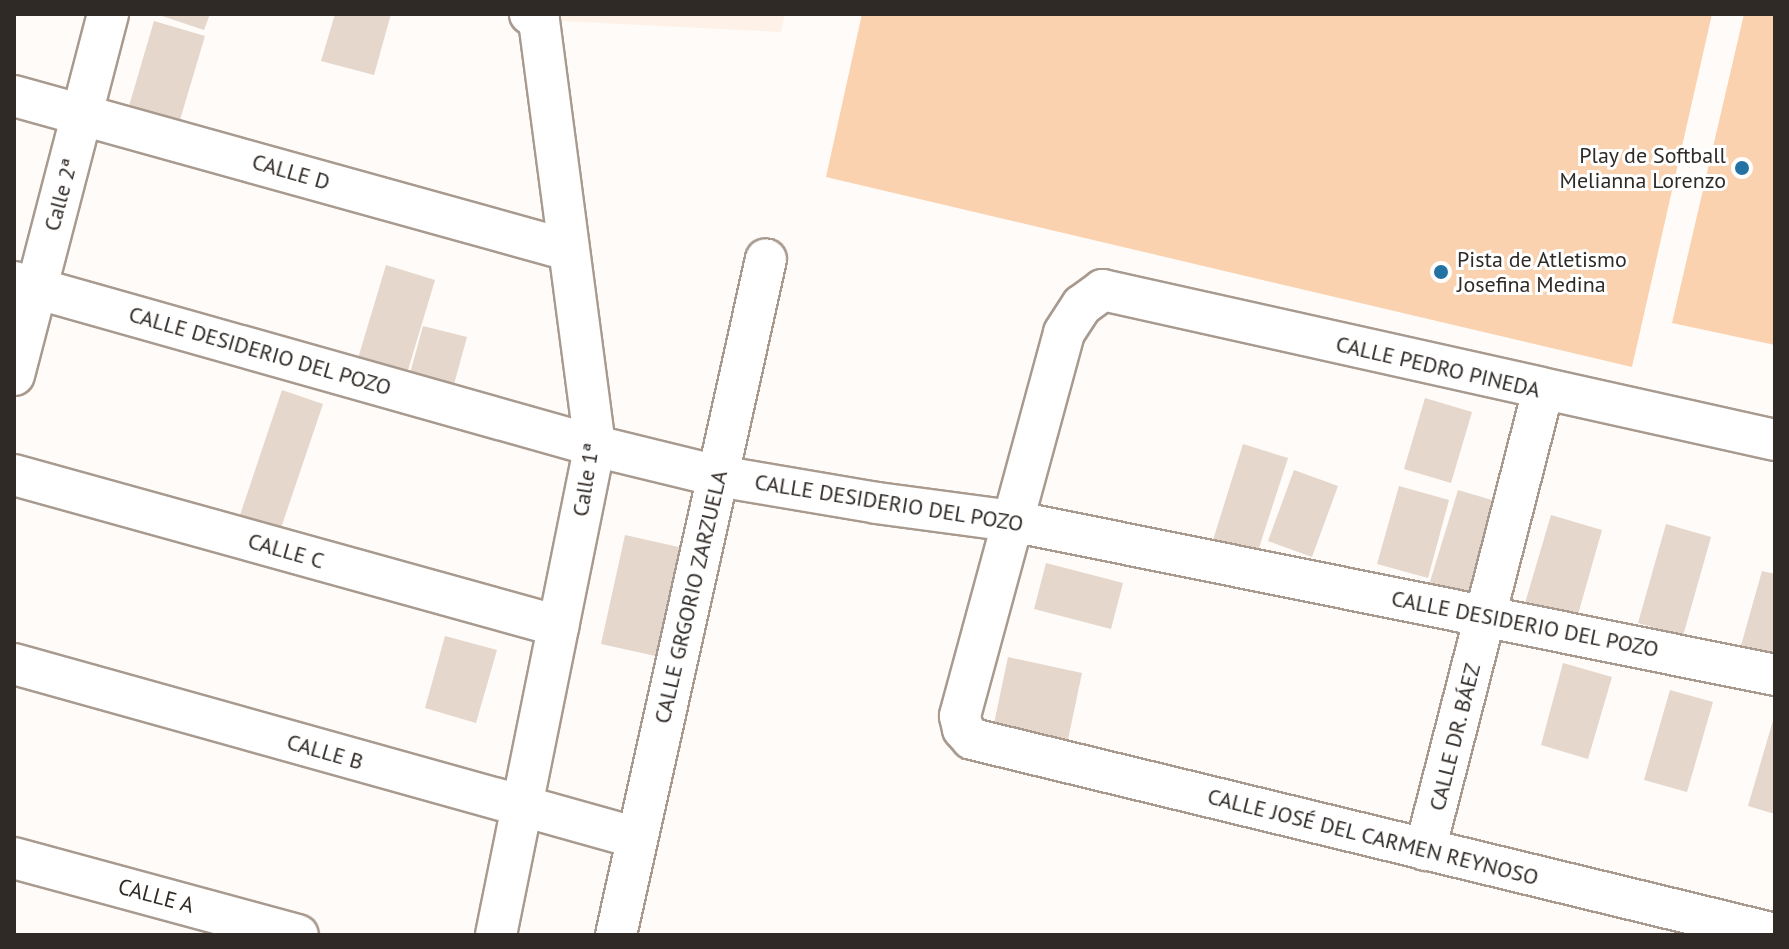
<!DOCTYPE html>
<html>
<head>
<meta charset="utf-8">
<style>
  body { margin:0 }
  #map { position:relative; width:1789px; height:949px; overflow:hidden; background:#fefbf8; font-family:"PT Sans",sans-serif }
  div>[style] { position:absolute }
  .built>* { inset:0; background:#fef2e8 }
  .green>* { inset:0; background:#fbd2af }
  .building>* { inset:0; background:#e5d7cc }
  .roads { filter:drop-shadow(2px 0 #a89a8f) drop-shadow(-2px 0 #a89a8f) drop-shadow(0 2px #a89a8f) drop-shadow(0 -2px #a89a8f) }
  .minor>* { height:40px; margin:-20px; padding:0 20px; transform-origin:20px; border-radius:20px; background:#fff }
  .dots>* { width:22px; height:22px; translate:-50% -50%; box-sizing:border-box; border:4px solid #fff; border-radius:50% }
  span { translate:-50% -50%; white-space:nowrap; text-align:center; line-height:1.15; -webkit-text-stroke:6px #fff; paint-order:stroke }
  .poi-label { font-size:22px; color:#302a26 }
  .right { translate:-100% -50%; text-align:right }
  .left { translate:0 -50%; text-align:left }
  .street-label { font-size:22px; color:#302a26 }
  .frame { position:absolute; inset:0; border:16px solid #302a26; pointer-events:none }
</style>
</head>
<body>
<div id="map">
  <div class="built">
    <i style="clip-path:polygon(518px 14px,785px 14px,781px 32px,539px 20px)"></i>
  </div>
  <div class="green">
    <i style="clip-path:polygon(862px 14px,1712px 14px,1632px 367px,826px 177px)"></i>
    <i style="clip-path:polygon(1744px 14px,1775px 14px,1775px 345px,1672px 323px)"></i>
  </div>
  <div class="building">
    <i style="clip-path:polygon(156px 14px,210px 14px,204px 30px)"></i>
    <i style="clip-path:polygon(335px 14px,391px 14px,374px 75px,321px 61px)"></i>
    <i style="clip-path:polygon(154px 21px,205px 36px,180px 120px,129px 106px)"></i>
    <i style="clip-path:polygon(386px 265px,435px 280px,405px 380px,356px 365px)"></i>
    <i style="clip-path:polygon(423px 326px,467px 337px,453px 388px,409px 377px)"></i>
    <i style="clip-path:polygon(282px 390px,323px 404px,280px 531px,239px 518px)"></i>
    <i style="clip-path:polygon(1425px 398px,1472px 412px,1451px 483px,1404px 469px)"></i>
    <i style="clip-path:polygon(1243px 444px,1288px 458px,1257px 554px,1213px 540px)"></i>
    <i style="clip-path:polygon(1294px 470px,1338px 486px,1312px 557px,1268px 541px)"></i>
    <i style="clip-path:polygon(1399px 486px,1449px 500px,1428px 578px,1377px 564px)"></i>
    <i style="clip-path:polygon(1458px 490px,1509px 505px,1480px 600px,1429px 585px)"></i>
    <i style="clip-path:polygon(1551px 515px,1602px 530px,1575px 625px,1523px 610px)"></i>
    <i style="clip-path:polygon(1666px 524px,1711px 537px,1683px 636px,1638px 623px)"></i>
    <i style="clip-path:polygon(625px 535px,692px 550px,669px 659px,601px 644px)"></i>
    <i style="clip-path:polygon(1046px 563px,1123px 583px,1111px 629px,1034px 609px)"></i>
    <i style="clip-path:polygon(1762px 571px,1775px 574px,1775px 659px,1740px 649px)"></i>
    <i style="clip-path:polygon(445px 636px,497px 650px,476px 723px,425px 708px)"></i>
    <i style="clip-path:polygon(1008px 657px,1082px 673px,1066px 749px,992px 733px)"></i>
    <i style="clip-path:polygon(1563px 663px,1612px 677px,1588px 759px,1541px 745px)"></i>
    <i style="clip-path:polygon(1670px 690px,1713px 702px,1687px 792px,1644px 780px)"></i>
    <i style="clip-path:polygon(1774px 717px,1775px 717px,1775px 814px,1748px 806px)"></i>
  </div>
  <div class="roads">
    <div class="minor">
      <i style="left:14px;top:96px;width:575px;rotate:15.53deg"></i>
      <i style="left:14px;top:282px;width:604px;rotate:15.76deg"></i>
      <i style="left:595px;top:446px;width:127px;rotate:13.7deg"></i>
      <i style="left:718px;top:476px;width:161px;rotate:9.6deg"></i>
      <i style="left:877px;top:503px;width:136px;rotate:7.6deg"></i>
      <i style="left:1012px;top:521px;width:778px;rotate:11.41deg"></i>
      <i style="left:14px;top:375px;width:373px;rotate:-75.4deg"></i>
      <i style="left:1775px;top:440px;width:689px;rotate:-167.42deg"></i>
      <i style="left:1103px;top:290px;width:26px;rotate:144deg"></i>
      <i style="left:1082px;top:305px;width:33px;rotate:123deg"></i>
      <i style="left:1064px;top:333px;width:397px;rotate:105.2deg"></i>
      <i style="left:960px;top:716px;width:13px;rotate:77deg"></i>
      <i style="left:963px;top:729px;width:13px;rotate:48deg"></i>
      <i style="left:972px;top:739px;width:826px;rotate:13.65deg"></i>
      <i style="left:14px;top:475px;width:565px;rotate:15.51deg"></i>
      <i style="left:14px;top:664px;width:647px;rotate:15.6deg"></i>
      <i style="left:1425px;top:850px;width:474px;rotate:-75.6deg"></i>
      <i style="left:14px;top:858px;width:294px;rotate:15.2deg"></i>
      <i style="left:496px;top:935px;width:499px;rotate:-78.6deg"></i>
      <i style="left:595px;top:446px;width:430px;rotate:-97.5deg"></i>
      <i style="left:539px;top:20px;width:11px;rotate:-146deg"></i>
      <i style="left:616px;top:935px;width:692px;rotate:-77.49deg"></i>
    </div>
  </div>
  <div class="dots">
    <i style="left:1742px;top:168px;background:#2472a4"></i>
    <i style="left:1441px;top:272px;background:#2472a4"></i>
  </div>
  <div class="poi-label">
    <span class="right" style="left:1726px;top:168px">Play de Softball<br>Melianna Lorenzo</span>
    <span class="left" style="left:1457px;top:272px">Pista de Atletismo<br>Josefina Medina</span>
  </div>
  <div class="street-label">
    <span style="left:291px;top:172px;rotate:16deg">CALLE D</span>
    <span style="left:61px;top:195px;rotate:-75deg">Calle 2ª</span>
    <span style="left:260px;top:351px;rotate:16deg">CALLE DESIDERIO DEL POZO</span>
    <span style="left:1438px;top:367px;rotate:13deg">CALLE PEDRO PINEDA</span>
    <span style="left:586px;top:480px;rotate:-81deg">Calle 1ª</span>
    <span style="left:889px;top:503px;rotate:9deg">CALLE DESIDERIO DEL POZO</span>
    <span style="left:286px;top:551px;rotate:16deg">CALLE C</span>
    <span style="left:691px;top:597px;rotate:-77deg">CALLE GRGORIO ZARZUELA</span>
    <span style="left:1525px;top:624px;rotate:11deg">CALLE DESIDERIO DEL POZO</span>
    <span style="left:1455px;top:737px;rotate:-76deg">CALLE DR. BÁEZ</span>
    <span style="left:325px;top:752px;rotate:16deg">CALLE B</span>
    <span style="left:1373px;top:837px;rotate:14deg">CALLE JOSÉ DEL CARMEN REYNOSO</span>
    <span style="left:156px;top:896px;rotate:15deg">CALLE A</span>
  </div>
  <div class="frame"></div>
</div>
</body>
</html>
